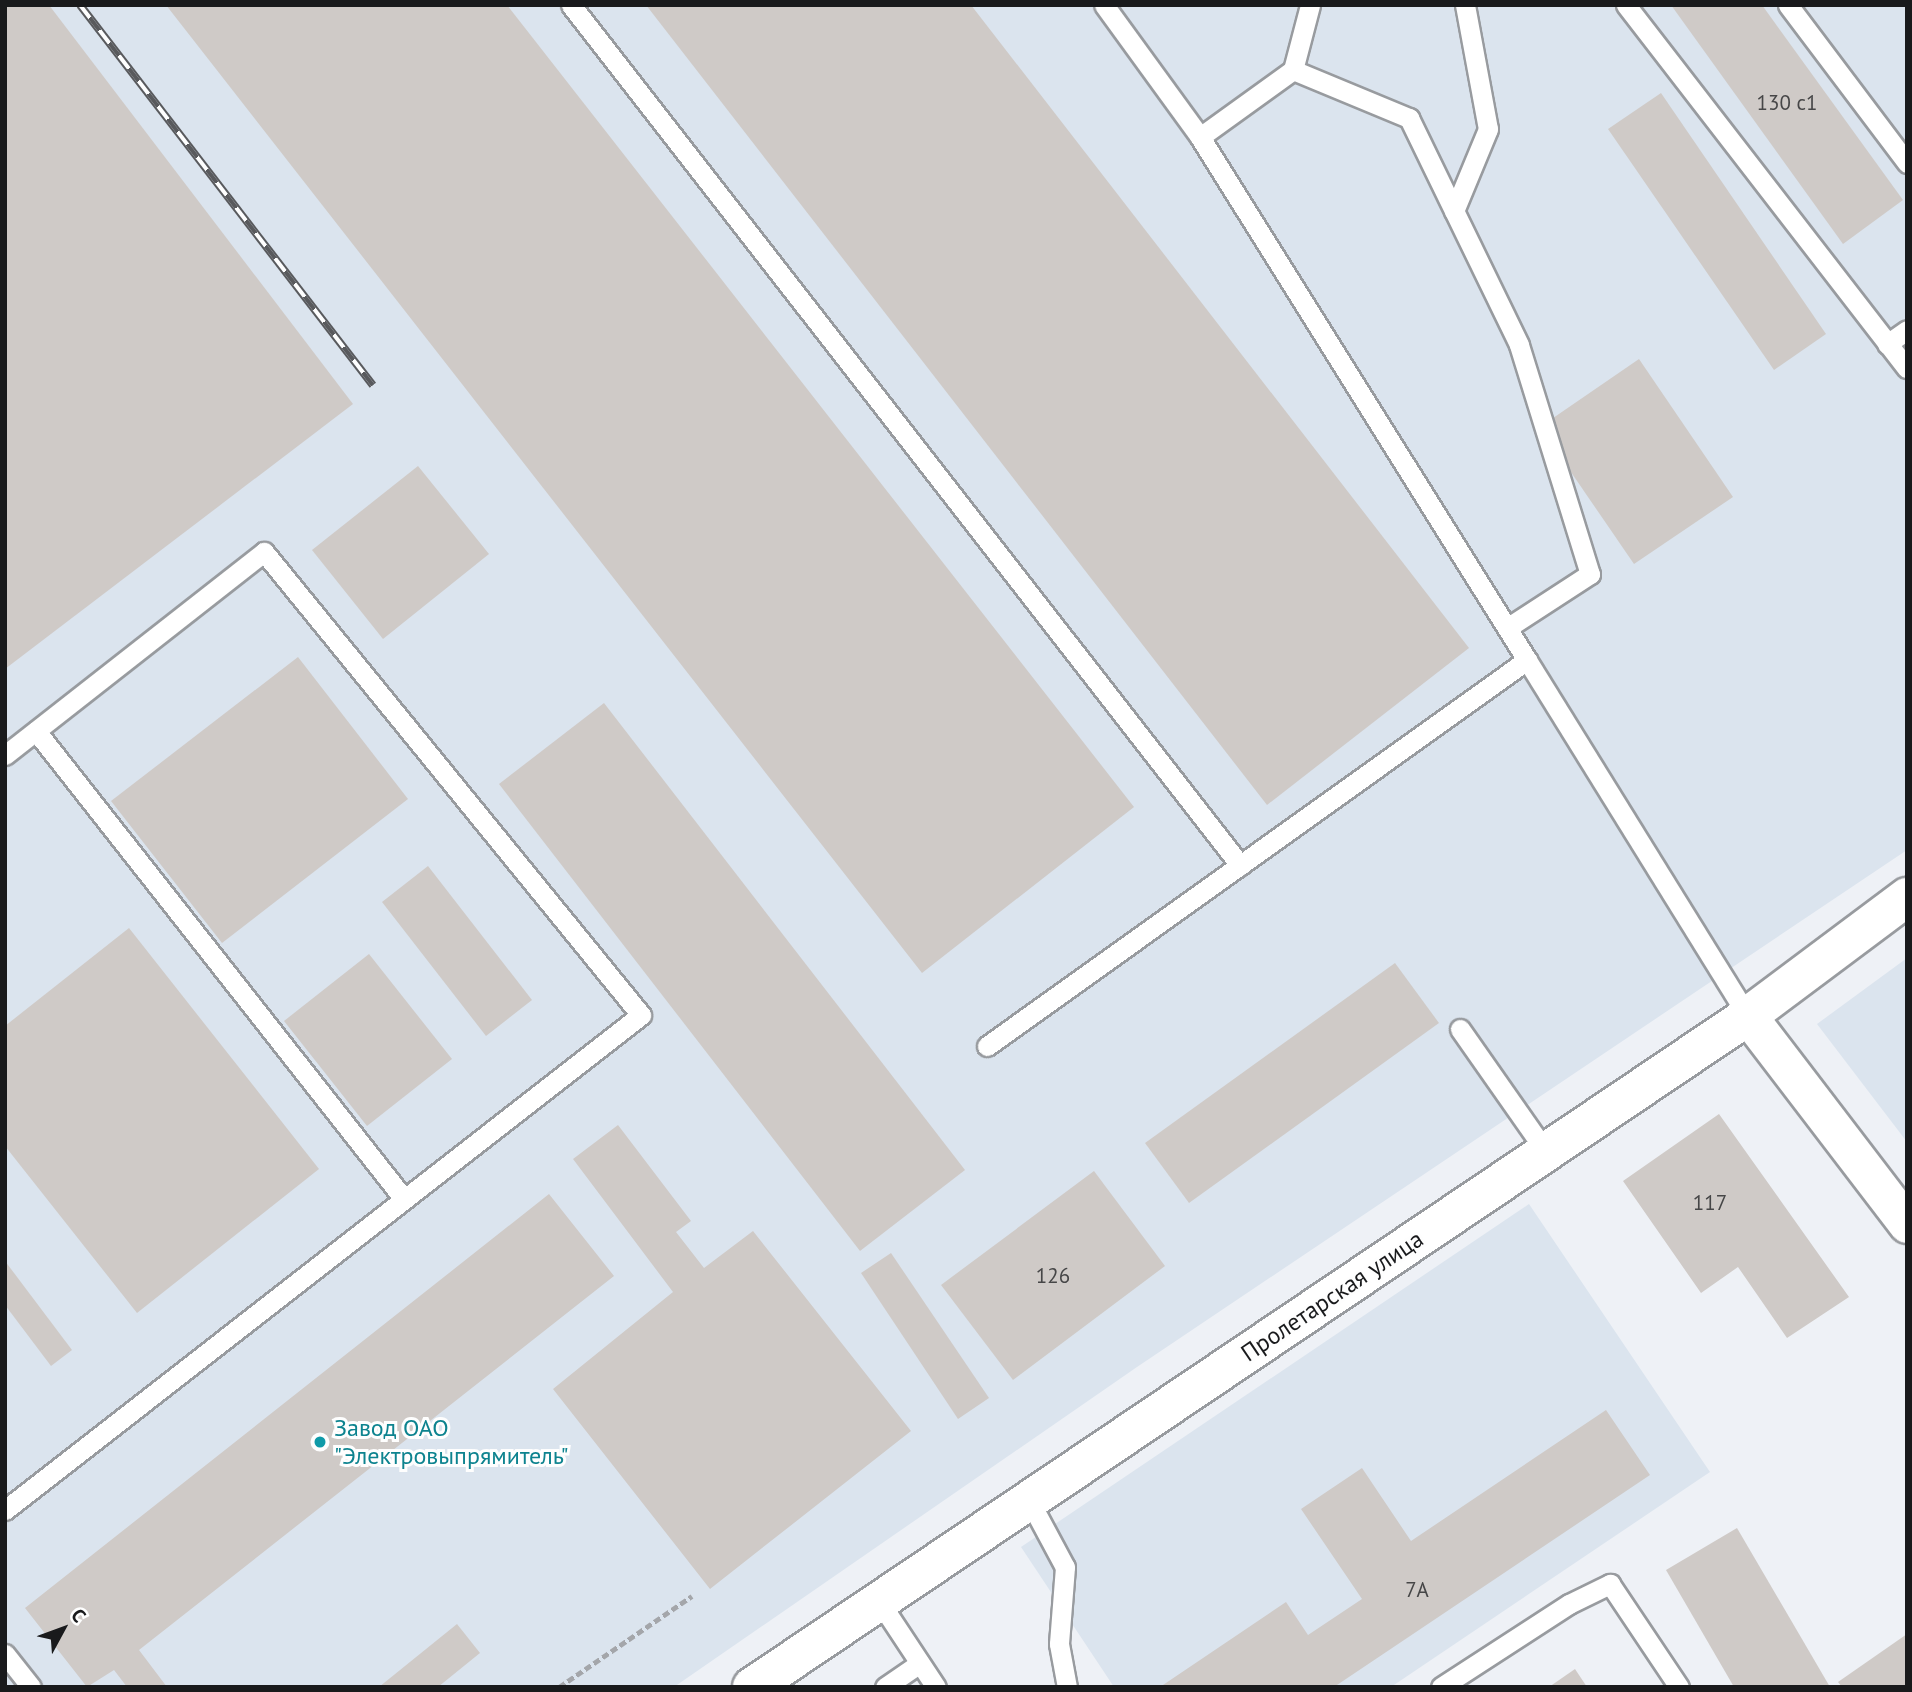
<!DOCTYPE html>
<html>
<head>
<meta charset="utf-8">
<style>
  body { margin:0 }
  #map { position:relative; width:1912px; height:1692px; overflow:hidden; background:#eef1f6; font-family:"PT Sans",sans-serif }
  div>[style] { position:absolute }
  .built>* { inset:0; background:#dbe4ee }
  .building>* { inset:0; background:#cfcac7 }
  .path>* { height:4.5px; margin-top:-2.25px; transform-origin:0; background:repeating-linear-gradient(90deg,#a4a6aa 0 7px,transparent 0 10.5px) }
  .roads { filter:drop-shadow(2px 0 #989b9f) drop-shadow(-2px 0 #989b9f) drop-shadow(0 2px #989b9f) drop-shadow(0 -2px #989b9f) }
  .service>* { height:19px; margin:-9.5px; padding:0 9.5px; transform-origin:9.5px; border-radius:9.5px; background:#fff }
  .minor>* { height:37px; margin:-18.5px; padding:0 18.5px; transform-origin:18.5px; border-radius:18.5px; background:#fff }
  .tertiary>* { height:38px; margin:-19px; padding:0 19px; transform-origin:19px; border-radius:19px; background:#fff }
  .rail>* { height:8px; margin-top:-4px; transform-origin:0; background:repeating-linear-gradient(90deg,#fefefe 0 16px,#595a5d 0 32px); box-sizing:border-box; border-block:2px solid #595a5d }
  .dots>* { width:19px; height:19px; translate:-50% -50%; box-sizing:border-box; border:4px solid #fefefe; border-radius:50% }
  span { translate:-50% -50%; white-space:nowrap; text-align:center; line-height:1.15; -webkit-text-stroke:6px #fefefe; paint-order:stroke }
  .number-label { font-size:21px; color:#464647 }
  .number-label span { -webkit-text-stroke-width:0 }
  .street-label { font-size:24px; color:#191a1c }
  .culture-label { font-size:24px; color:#0d838f }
  .left { translate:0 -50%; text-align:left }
  .frame { position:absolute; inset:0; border:7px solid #191a1c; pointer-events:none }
  .north { position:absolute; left:28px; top:1594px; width:70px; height:70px; -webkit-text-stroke:5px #fefefe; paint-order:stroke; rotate:49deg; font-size:19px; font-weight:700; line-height:28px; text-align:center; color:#191a1c }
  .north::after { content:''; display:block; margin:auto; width:24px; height:32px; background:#191a1c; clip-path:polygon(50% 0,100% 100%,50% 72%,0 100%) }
</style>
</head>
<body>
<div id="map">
  <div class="built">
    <i style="clip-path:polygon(5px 5px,1907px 5px,1907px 850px,1137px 1367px,674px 1687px,5px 1687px)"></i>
    <i style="clip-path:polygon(1907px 958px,1907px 1142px,1817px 1024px)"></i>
    <i style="clip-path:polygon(1529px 1204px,1710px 1472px,1391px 1687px,1114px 1687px,1021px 1547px)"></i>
  </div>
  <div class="building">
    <i style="clip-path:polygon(5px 5px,49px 5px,353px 404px,5px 669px)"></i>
    <i style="clip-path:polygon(166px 5px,507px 5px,1134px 807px,922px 973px)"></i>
    <i style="clip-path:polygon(646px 5px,971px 5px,1469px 648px,1267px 805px)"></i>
    <i style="clip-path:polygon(1671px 5px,1762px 5px,1903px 200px,1843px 244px)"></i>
    <i style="clip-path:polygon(1661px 93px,1826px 334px,1774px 370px,1608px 129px)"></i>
    <i style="clip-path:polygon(1639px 359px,1733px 497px,1634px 564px,1540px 427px)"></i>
    <i style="clip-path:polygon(418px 466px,489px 554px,383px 639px,312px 550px)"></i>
    <i style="clip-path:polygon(298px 657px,408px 799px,222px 943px,111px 801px)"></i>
    <i style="clip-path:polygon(604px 703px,965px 1170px,860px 1251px,499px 784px)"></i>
    <i style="clip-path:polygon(428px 866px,532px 1000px,486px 1036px,382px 902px)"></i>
    <i style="clip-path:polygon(129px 928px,319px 1169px,137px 1313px,5px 1146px,5px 1026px)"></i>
    <i style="clip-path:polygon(369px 954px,452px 1059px,367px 1126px,284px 1021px)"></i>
    <i style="clip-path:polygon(1395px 963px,1439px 1023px,1189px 1203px,1145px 1143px)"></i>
    <i style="clip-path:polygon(1719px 1114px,1849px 1297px,1787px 1338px,1738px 1267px,1701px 1293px,1623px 1181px)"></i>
    <i style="clip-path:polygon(618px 1125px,691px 1221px,676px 1232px,704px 1268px,753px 1231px,911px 1431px,710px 1589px,553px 1389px,673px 1292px,573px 1159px)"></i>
    <i style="clip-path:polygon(1094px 1171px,1165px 1266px,1013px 1380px,941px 1285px)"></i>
    <i style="clip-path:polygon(549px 1194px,614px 1276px,139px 1650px,167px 1687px,127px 1687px,114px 1670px,87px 1687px,25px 1608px)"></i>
    <i style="clip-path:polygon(891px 1253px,989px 1398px,958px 1419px,861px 1273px)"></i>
    <i style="clip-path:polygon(5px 1261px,72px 1350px,51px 1366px,5px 1305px)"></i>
    <i style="clip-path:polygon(1606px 1410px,1650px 1475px,1334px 1687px,1160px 1687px,1286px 1602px,1308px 1635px,1362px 1599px,1301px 1509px,1362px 1468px,1411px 1541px)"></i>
    <i style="clip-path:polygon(1737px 1528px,1830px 1687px,1734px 1687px,1666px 1570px)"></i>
    <i style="clip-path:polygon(457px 1624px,480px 1653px,438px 1687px,379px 1687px)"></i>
    <i style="clip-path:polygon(1907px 1634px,1907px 1685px,1842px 1687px,1838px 1682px)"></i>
    <i style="clip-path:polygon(1575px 1669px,1587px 1687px,1549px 1687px)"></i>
  </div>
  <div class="path">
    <i style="left:559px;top:1687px;width:161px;rotate:-34.4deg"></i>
  </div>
  <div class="roads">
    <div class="service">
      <i style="left:571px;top:5px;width:1090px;rotate:52.12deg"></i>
      <i style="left:1626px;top:5px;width:459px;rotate:52.3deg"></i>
      <i style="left:1788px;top:5px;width:198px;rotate:53deg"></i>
      <i style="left:1293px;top:70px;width:67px;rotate:-75.3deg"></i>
      <i style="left:1200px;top:137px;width:115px;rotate:-35.8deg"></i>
      <i style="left:1293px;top:70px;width:126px;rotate:22.5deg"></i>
      <i style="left:1409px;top:118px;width:252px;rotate:64.1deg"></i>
      <i style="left:1519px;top:345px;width:240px;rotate:72.8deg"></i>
      <i style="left:1590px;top:574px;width:99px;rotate:147deg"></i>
      <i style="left:1454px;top:211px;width:89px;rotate:-67.5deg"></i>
      <i style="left:1488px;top:129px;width:126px;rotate:-100.5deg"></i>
      <i style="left:1887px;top:344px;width:24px;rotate:-35deg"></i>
      <i style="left:1527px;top:660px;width:419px;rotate:58.2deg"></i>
      <i style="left:36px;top:731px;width:595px;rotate:51.82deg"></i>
      <i style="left:5px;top:755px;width:329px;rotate:-38.1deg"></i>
      <i style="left:264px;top:552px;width:597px;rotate:50.85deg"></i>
      <i style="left:641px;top:1015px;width:806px;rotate:142.11deg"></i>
      <i style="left:1460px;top:1029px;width:150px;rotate:55deg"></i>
      <i style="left:987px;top:1046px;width:664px;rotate:-35.56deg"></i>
      <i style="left:1527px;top:660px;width:617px;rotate:-122.02deg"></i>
      <i style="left:1200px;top:137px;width:163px;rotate:-126deg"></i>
      <i style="left:1029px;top:1500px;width:76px;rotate:61.8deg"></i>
      <i style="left:1065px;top:1567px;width:77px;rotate:94.5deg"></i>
      <i style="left:1059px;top:1644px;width:44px;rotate:79.5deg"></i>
      <i style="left:879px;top:1601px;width:103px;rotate:56.5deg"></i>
      <i style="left:5px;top:1654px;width:42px;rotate:51.8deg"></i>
      <i style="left:885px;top:1687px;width:42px;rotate:-34.4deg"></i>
      <i style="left:1441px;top:1687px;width:153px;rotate:-33deg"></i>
      <i style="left:1569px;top:1604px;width:46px;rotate:-26deg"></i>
      <i style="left:1610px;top:1584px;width:124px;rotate:56.2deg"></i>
    </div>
    <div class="minor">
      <i style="left:1748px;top:1016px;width:262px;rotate:52.6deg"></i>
    </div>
    <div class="tertiary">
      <i style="left:752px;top:1687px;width:1201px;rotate:-33.97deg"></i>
      <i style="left:1748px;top:1016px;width:199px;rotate:-36.8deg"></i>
    </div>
  </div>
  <div class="rail">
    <i style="left:80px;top:5px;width:480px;rotate:52.4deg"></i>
  </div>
  <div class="dots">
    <i style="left:320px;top:1442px;background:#0f9aa8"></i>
  </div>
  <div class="number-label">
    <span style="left:1787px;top:103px">130 с1</span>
    <span style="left:1710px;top:1203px">117</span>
    <span style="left:1053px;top:1276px">126</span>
    <span style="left:1417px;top:1590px">7А</span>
  </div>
  <div class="street-label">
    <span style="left:1332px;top:1296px;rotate:-34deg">Пролетарская улица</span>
  </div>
  <div class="culture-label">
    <span class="left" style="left:334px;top:1442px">Завод ОАО<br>"Электровыпрямитель"</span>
  </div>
  <div class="frame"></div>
  <div class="north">С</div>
</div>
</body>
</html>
